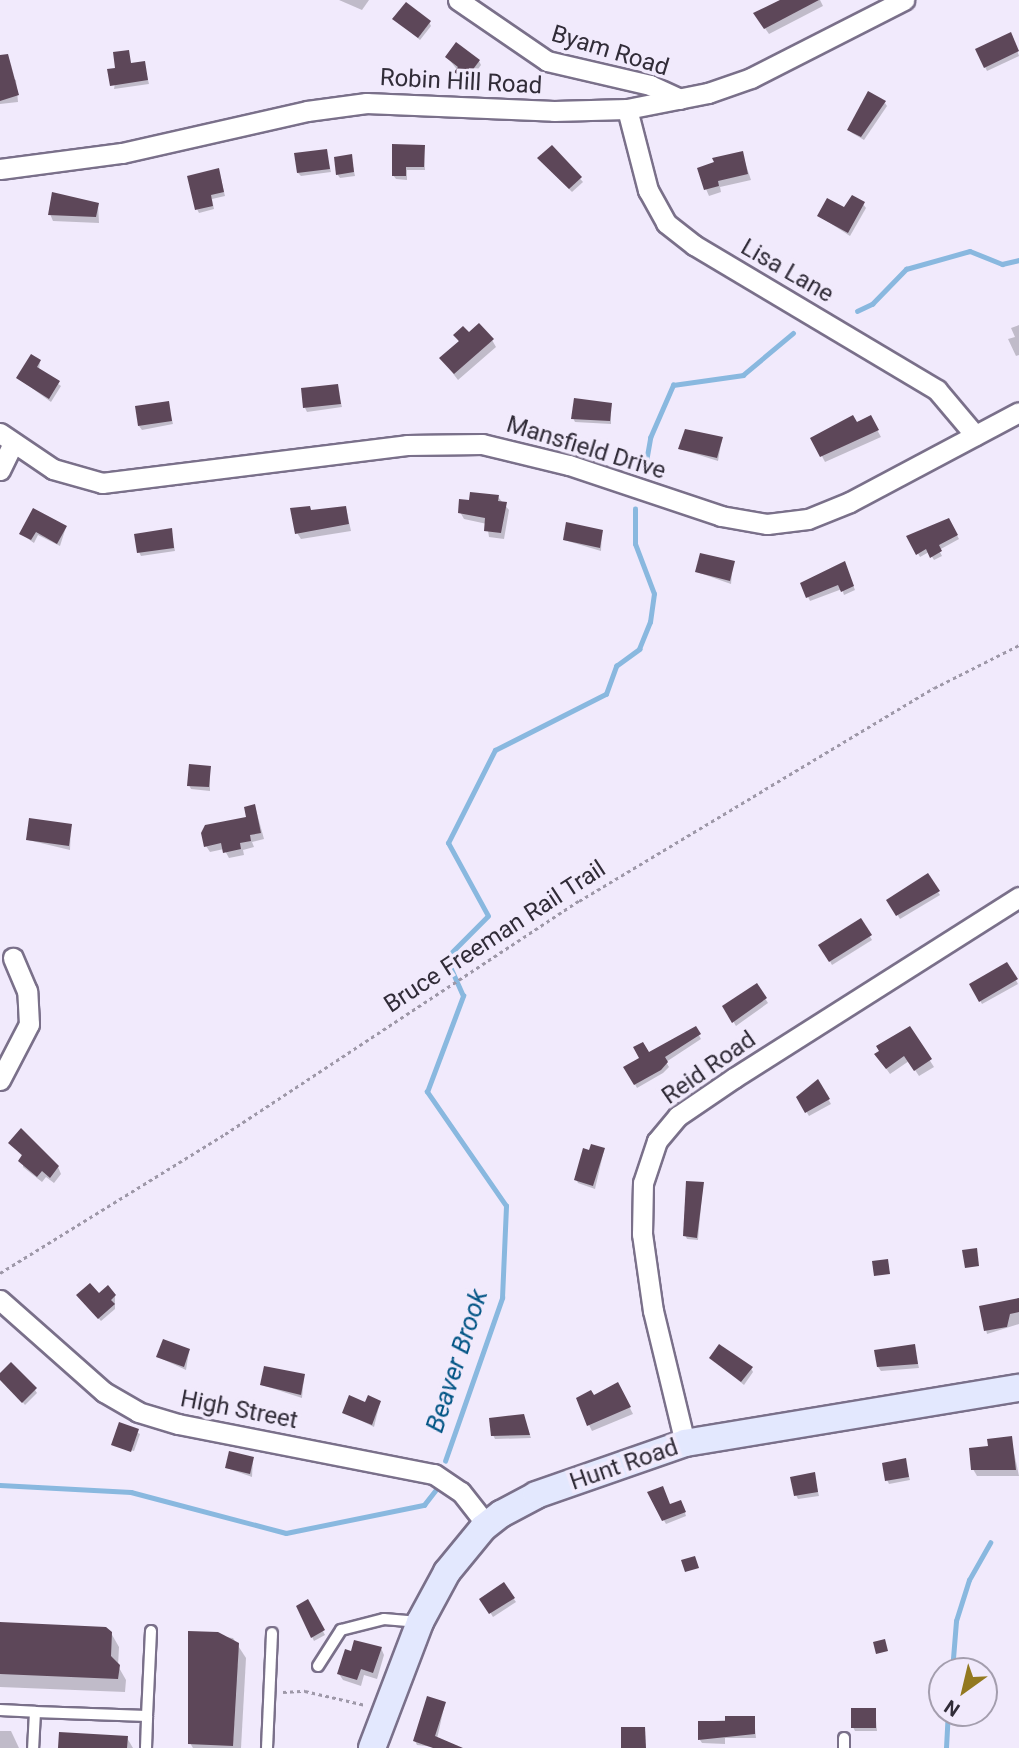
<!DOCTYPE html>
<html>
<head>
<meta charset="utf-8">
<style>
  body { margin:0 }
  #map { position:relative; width:1019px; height:1748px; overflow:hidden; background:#f1eafc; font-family:Roboto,sans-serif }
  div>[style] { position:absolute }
  .shadow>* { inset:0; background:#0003 }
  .stream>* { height:4.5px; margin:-2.25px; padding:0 2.25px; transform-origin:2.25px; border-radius:2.25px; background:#89b8df }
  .building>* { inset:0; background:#5d4759 }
  .path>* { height:2.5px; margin-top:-1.25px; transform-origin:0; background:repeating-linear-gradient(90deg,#9e98a8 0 3.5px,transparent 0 7px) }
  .roads { filter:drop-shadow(2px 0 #7a708a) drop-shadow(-2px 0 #7a708a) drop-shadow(0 2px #7a708a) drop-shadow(0 -2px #7a708a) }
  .lane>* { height:10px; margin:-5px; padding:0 5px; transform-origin:5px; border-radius:5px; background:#fff }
  .street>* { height:19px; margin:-9.5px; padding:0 9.5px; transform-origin:9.5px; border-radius:9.5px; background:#fff }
  .secondary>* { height:26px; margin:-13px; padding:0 13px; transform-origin:13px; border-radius:13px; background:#e3e8fe }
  span { translate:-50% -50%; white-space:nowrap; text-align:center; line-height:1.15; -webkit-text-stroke:7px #f1eafc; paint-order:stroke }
  .street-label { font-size:24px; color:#312c38 }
  .water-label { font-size:26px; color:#045686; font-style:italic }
  .north { position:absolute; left:928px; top:1657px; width:70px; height:70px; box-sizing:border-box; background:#f1eafc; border:2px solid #a49eae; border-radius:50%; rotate:214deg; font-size:19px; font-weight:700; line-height:28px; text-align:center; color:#312c38 }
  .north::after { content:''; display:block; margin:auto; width:24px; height:32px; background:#937920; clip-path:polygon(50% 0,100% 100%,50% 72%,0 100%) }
</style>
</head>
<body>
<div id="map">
  <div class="shadow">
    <i style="clip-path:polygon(339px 0,369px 0,362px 10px)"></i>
    <i style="clip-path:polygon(780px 0,820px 0,823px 6px,769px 34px,755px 14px)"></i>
    <i style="clip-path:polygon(395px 19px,429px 22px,431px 26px,420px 40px)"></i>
    <i style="clip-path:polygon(1013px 38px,1019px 56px,987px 71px,977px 50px)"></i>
    <i style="clip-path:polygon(128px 52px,131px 65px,144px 63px,149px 84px,114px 89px,117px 70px)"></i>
    <i style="clip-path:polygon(447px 57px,479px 61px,481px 65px,468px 83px)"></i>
    <i style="clip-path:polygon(0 73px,16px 80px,18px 102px,0 104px)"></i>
    <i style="clip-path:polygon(885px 103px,887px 106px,864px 140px,852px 133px,849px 130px)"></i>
    <i style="clip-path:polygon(424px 147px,425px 170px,407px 170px,407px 180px,396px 179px,393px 175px)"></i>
    <i style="clip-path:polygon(552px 147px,583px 182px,572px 192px,542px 162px)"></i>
    <i style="clip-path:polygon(326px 151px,331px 172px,301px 176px,298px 173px)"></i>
    <i style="clip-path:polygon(742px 153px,751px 180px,720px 187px,721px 192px,709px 196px,706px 189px)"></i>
    <i style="clip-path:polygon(351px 156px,355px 176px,340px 178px,337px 174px)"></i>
    <i style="clip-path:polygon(220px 174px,225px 196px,212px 199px,214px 209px,199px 213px,197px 209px)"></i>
    <i style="clip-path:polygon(98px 204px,99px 223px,53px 221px,50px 214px)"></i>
    <i style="clip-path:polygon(863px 204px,866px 208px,850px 236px,819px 216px)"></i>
    <i style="clip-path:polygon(1019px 325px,1019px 355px,1016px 356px,1008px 339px,1015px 337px,1011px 328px)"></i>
    <i style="clip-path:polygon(455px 335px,492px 340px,496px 347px,458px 380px,441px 358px,459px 342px)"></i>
    <i style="clip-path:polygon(40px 362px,39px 370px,61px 386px,51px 402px,18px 378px)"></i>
    <i style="clip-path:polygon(337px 386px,342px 407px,307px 412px,305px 408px)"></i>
    <i style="clip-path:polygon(168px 402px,173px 424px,142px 430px,139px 426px)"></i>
    <i style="clip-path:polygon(611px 405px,611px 424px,575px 422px,573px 418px)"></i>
    <i style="clip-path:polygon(870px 417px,881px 437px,825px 462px,813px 439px)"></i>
    <i style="clip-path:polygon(722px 438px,718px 461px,680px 449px)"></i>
    <i style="clip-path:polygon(498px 497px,509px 510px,504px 539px,489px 537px,487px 524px,464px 519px,460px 512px,471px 502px)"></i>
    <i style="clip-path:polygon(346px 508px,351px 531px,301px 539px,297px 533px,312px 512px)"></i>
    <i style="clip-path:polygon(949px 520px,959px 539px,939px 550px,942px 556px,934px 560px,929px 552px,920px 557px,909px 537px)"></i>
    <i style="clip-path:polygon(66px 527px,60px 546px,38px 535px,34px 543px,21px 534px)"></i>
    <i style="clip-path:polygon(171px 530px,175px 551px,141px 556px,139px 552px)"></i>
    <i style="clip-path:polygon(602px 531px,601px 551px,564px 540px)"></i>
    <i style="clip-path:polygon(733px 563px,731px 584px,697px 572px)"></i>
    <i style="clip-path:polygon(846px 567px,855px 590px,844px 595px,842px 589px,810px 601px,808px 597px)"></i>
    <i style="clip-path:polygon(210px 767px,210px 791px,191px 789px,189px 785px)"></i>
    <i style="clip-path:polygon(255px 806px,264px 839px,252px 842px,254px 847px,243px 850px,244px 855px,229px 858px,224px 849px,210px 852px,206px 846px,248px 818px)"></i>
    <i style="clip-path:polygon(71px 825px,70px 850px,28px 840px)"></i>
    <i style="clip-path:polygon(927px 875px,940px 895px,900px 919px,889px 901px)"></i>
    <i style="clip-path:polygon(861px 921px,872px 940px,832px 965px,821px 945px)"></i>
    <i style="clip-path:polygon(1007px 964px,1018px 984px,982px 1004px,971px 985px)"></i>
    <i style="clip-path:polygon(757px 986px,768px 1003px,736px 1026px,724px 1006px)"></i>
    <i style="clip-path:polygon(695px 1028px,701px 1039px,666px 1062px,669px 1067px,663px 1073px,637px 1088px,626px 1068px)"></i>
    <i style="clip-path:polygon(909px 1028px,934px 1067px,919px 1076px,909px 1061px,890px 1074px,880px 1060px)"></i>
    <i style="clip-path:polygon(818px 1082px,831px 1104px,809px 1116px,798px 1098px)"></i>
    <i style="clip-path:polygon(21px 1130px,58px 1167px,61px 1174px,54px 1183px,46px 1177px,42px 1182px,23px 1167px,23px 1157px,10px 1143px)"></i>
    <i style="clip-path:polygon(604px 1150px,595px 1189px,578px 1183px,576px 1179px)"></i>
    <i style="clip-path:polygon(703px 1184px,698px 1240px,687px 1239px,685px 1235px)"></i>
    <i style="clip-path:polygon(115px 1296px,115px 1309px,101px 1321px,81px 1299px)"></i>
    <i style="clip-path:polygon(1019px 1299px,1019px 1324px,987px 1334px,981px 1307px)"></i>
    <i style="clip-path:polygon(914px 1346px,919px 1368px,881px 1371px,878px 1367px)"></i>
    <i style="clip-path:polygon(189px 1351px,186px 1370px,158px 1357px)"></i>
    <i style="clip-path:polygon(711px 1358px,751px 1368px,753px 1372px,744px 1385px)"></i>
    <i style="clip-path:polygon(0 1375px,35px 1390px,37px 1393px,25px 1405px)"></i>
    <i style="clip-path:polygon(304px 1376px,302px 1398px,262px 1385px)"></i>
    <i style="clip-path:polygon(618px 1385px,633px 1414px,592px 1431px,589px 1425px,594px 1397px)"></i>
    <i style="clip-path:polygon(380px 1402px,374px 1427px,344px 1412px,366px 1404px)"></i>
    <i style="clip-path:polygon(525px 1420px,531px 1438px,495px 1439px,493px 1435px)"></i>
    <i style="clip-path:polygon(120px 1424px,140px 1434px,134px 1451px,113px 1445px)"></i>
    <i style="clip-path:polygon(1011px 1438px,1019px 1476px,977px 1476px,973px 1469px,990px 1447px)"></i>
    <i style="clip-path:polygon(253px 1458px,252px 1477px,227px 1468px)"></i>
    <i style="clip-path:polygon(905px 1460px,910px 1480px,889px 1484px,887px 1480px)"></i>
    <i style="clip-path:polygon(814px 1474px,819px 1496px,798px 1499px,796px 1495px)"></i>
    <i style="clip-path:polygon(649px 1494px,670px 1506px,683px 1506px,686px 1516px,666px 1524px)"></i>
    <i style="clip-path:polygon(504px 1585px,516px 1602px,493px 1617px,482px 1599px)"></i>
    <i style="clip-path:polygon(307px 1602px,325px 1635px,314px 1641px,298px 1607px)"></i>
    <i style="clip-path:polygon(0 1623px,111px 1633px,119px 1647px,118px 1666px,126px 1680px,125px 1692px,0 1687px)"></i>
    <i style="clip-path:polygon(189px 1633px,233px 1638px,246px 1658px,241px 1748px,193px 1748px,190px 1743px)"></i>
    <i style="clip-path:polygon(381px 1648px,384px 1655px,377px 1679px,364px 1675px,361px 1686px,343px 1680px,339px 1674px)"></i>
    <i style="clip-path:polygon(445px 1703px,437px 1739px,444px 1748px,417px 1745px,415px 1741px)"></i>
    <i style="clip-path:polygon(875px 1709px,877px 1731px,855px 1731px,853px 1727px)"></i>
    <i style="clip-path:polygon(754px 1718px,756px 1738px,725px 1738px,725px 1744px,702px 1743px,700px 1740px,700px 1722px)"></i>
    <i style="clip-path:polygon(0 1731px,11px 1731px,19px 1748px,0 1748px)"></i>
    <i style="clip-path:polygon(127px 1738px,133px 1748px,59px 1748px)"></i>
  </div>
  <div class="stream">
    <i style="left:857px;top:311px;width:17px;rotate:-25deg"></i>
    <i style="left:872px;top:304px;width:49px;rotate:-45.8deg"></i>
    <i style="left:906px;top:269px;width:66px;rotate:-15.7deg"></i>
    <i style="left:970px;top:251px;width:35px;rotate:22deg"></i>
    <i style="left:1002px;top:264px;width:17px;rotate:-13deg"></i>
    <i style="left:644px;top:473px;width:36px;rotate:-80deg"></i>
    <i style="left:650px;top:438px;width:58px;rotate:-66.5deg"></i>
    <i style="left:673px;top:385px;width:71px;rotate:-8.1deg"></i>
    <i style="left:743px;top:375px;width:65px;rotate:-40deg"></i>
    <i style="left:445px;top:1461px;width:173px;rotate:-70.7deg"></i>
    <i style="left:502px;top:1298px;width:92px;rotate:-87.5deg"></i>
    <i style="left:506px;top:1206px;width:139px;rotate:-124.7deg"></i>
    <i style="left:427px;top:1092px;width:103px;rotate:-69.4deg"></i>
    <i style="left:463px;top:996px;width:42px;rotate:-114.1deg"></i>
    <i style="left:446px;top:958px;width:59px;rotate:-45deg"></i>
    <i style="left:488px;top:916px;width:83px;rotate:-118.7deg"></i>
    <i style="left:448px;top:843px;width:104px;rotate:-63.2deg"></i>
    <i style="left:495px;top:750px;width:124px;rotate:-26.8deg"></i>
    <i style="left:606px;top:694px;width:30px;rotate:-70deg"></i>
    <i style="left:616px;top:666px;width:29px;rotate:-36deg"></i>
    <i style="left:639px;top:649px;width:29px;rotate:-68deg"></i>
    <i style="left:650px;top:622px;width:28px;rotate:-82deg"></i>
    <i style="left:654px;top:594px;width:53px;rotate:-110.8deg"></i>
    <i style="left:635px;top:544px;width:35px;rotate:-90deg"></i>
    <i style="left:0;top:1485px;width:131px;rotate:3.1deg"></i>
    <i style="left:131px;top:1492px;width:160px;rotate:14.8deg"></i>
    <i style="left:286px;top:1533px;width:141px;rotate:-11.5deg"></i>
    <i style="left:424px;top:1505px;width:18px;rotate:-52deg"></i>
    <i style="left:952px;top:1671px;width:50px;rotate:-85.4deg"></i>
    <i style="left:956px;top:1621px;width:43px;rotate:-72.4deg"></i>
    <i style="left:969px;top:1580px;width:43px;rotate:-60.4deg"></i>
    <i style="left:946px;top:1748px;width:35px;rotate:-87deg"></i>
  </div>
  <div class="building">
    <i style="clip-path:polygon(780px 0,819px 0,764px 29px,753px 13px)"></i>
    <i style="clip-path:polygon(406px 2px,431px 21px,418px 38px,392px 19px)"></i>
    <i style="clip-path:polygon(1011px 32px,1019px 51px,984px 68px,975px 49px)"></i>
    <i style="clip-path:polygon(456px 42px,480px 60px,465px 80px,454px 72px,458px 67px,445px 57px)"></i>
    <i style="clip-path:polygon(129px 50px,131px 63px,145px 61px,148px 80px,110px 86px,107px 69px,115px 68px,113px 52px)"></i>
    <i style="clip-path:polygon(8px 54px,19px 95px,0 101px,0 55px)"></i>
    <i style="clip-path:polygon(868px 91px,886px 101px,861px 137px,847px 130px)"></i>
    <i style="clip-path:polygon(392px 144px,425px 145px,424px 167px,406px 167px,406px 176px,392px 176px)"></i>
    <i style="clip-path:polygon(552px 145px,582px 177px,569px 189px,537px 158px)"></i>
    <i style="clip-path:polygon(327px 149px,330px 169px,297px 173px,294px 153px)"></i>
    <i style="clip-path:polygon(743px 151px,748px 174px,718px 181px,719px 186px,704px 190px,697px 168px,714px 162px,712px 158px)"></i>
    <i style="clip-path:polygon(352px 154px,354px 172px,336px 175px,334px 157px)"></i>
    <i style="clip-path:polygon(219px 168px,224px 192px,211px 195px,213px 206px,195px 210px,187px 176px)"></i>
    <i style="clip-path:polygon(52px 192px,99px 203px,96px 217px,48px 215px)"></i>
    <i style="clip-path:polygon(852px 195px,865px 202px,848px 233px,817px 216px,827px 198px,844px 207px)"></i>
    <i style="clip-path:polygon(479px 323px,494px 339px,454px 374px,439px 358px,459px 341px,453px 335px,463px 326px,469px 332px)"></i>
    <i style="clip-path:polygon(31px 354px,41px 360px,37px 367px,60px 381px,49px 399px,16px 378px)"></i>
    <i style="clip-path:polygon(338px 384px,341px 404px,303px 408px,301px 388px)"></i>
    <i style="clip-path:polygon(574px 398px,612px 403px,610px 421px,571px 419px)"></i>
    <i style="clip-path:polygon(169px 401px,172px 421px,138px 426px,135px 406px)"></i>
    <i style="clip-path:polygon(853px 415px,857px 422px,871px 415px,879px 430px,820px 457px,810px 438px)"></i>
    <i style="clip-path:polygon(685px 429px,723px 437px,717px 458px,678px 449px)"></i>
    <i style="clip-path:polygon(470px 492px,499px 495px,498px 501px,507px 502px,501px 533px,484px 531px,485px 518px,458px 513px,459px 499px,469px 500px)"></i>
    <i style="clip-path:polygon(310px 506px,311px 510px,346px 506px,349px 524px,295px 534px,290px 508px)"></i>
    <i style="clip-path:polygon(33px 508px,67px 526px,57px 544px,36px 532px,31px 540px,19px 534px)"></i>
    <i style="clip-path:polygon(949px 518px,958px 535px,939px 545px,942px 551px,930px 558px,926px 549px,916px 555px,906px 536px)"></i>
    <i style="clip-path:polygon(566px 522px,603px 530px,600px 548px,563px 540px)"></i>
    <i style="clip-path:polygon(172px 528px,174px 548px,137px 553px,134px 534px)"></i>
    <i style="clip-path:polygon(700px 553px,735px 561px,730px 581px,695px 572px)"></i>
    <i style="clip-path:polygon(845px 561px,854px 586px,841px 592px,838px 585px,806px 598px,800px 583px)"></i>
    <i style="clip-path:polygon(189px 764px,211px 766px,209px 787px,187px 786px)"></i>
    <i style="clip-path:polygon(255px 804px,261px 833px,250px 835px,251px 841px,240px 843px,241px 849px,223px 853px,221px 843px,204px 847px,201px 833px,205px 825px,246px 817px,244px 807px)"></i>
    <i style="clip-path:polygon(29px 818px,72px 824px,69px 846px,26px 840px)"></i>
    <i style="clip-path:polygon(928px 873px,940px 891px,896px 916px,886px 900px)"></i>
    <i style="clip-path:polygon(861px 918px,872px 935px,829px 962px,818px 945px)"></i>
    <i style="clip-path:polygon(1007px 962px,1018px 979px,979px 1002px,969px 984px)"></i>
    <i style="clip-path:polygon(757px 983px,767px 998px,732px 1023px,722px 1006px)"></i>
    <i style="clip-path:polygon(696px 1026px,701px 1034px,665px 1057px,668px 1062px,661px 1070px,634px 1085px,623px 1067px,639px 1058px,633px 1047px,643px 1042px,649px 1052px)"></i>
    <i style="clip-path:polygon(910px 1026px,932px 1059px,914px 1071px,904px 1056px,886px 1069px,874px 1054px,879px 1051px,876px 1046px)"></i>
    <i style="clip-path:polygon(818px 1079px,830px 1099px,805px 1113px,796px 1097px)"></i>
    <i style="clip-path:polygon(21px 1128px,59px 1166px,50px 1178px,42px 1171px,37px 1177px,18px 1161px,22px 1155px,8px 1143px)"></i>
    <i style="clip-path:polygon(591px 1144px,605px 1148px,593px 1186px,574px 1180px,583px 1148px,589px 1150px)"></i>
    <i style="clip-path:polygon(686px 1181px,704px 1182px,697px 1238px,683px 1236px)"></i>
    <i style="clip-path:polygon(977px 1248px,979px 1266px,965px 1268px,962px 1250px)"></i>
    <i style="clip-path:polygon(888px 1259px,890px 1274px,874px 1276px,872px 1261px)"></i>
    <i style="clip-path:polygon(90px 1283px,99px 1293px,108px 1285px,116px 1295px,111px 1300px,115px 1304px,98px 1319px,76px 1295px)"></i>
    <i style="clip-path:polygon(1019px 1298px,1019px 1312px,1010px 1314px,1007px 1327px,984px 1331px,979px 1306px)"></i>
    <i style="clip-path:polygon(163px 1339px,190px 1349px,184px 1367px,156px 1357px)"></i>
    <i style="clip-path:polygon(719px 1344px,753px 1367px,741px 1382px,709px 1358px)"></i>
    <i style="clip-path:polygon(915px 1344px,918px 1364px,877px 1367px,874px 1350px)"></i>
    <i style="clip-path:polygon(11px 1362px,37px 1388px,22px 1403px,0 1380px,0 1373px)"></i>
    <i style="clip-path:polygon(264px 1366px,305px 1374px,301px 1395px,260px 1385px)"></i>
    <i style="clip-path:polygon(618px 1382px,631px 1407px,587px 1426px,576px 1398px,591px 1390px,594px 1395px)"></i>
    <i style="clip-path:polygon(349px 1395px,365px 1402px,368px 1395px,381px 1401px,372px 1425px,342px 1413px)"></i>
    <i style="clip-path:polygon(524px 1414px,530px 1435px,491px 1436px,489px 1418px)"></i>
    <i style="clip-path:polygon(119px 1422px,139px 1429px,131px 1452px,111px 1445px)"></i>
    <i style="clip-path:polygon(1012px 1436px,1016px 1470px,971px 1470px,969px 1448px,988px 1446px,987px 1439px)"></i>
    <i style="clip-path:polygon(229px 1451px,254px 1457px,250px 1474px,225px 1468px)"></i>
    <i style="clip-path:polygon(906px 1458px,909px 1477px,885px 1481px,882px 1463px)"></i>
    <i style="clip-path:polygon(815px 1472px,818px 1492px,794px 1496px,790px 1477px)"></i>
    <i style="clip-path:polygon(663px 1486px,670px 1504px,681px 1500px,686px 1512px,662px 1521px,647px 1492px)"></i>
    <i style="clip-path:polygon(695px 1556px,699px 1568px,685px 1572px,681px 1560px)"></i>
    <i style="clip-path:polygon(504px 1582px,515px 1598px,489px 1614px,479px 1599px)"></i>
    <i style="clip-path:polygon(308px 1599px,325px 1630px,311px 1638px,296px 1606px)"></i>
    <i style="clip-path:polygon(0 1622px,106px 1627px,112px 1632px,111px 1656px,120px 1665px,118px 1679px,0 1674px)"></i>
    <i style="clip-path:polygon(188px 1631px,218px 1632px,239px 1643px,233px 1746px,188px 1744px)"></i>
    <i style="clip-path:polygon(885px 1639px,888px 1651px,876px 1654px,873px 1642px)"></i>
    <i style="clip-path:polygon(354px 1640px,382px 1647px,373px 1673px,361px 1669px,357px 1680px,337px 1674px,345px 1649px,351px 1651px)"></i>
    <i style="clip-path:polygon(427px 1696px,446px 1702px,435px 1736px,463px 1748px,433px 1748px,413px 1741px)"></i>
    <i style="clip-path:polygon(851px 1708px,876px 1708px,876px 1728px,851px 1728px)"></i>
    <i style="clip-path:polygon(725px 1716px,755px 1716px,755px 1734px,698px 1740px,698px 1721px,725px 1721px)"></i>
    <i style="clip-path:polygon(621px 1727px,645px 1727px,646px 1748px,621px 1748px)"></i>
    <i style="clip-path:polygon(59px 1732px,128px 1736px,127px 1748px,58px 1748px)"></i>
  </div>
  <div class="path">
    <i style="left:0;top:1273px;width:264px;rotate:-31.7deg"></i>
    <i style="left:225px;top:1134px;width:424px;rotate:-33.4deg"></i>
    <i style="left:579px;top:901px;width:414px;rotate:-31deg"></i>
    <i style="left:934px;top:688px;width:95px;rotate:-26.8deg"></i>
    <i style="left:283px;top:1692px;width:22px;rotate:-3deg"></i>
    <i style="left:305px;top:1691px;width:62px;rotate:13.1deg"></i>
  </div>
  <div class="roads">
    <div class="lane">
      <i style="left:318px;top:1666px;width:43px;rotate:-57.4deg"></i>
      <i style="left:341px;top:1630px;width:44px;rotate:-14.3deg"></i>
      <i style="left:384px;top:1619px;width:35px;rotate:5deg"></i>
      <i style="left:0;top:1710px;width:35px;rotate:3deg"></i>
      <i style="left:35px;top:1712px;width:36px;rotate:93deg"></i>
      <i style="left:35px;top:1712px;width:112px;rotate:2deg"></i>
      <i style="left:147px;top:1716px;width:85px;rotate:-87.3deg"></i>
      <i style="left:844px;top:1738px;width:10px;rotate:90deg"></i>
      <i style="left:146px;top:1748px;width:32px;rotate:-88deg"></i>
      <i style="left:267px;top:1748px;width:115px;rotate:-87.5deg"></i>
    </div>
    <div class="street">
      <i style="left:458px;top:0;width:108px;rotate:34.4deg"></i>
      <i style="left:547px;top:61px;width:106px;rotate:13.1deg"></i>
      <i style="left:650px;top:85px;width:33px;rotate:25deg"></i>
      <i style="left:627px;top:109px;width:84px;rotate:75.5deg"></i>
      <i style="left:648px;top:190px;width:38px;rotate:61deg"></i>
      <i style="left:666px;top:223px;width:36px;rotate:38deg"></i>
      <i style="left:694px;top:245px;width:283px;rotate:30.8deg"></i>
      <i style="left:937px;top:390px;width:59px;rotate:49.8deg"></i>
      <i style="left:0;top:169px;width:123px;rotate:-7.5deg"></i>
      <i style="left:122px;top:153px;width:190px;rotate:-12.8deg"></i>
      <i style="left:307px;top:111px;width:60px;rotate:-7.7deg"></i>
      <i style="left:366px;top:103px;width:188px;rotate:2.4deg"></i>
      <i style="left:554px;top:111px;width:73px;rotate:-1.6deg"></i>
      <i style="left:627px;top:109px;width:83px;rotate:-11.2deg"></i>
      <i style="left:708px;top:93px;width:46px;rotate:-19.2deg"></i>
      <i style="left:751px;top:78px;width:172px;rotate:-27deg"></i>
      <i style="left:0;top:433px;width:64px;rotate:34.2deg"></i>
      <i style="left:53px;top:469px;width:51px;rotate:15.9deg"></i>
      <i style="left:102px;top:483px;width:307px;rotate:-7.1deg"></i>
      <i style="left:407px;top:445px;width:75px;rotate:-0.8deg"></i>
      <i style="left:482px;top:444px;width:89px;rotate:13.6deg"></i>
      <i style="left:569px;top:465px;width:160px;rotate:18.5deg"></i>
      <i style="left:721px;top:516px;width:47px;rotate:9.9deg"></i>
      <i style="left:767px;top:524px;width:41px;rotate:-7deg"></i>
      <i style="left:808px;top:519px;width:45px;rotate:-22deg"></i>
      <i style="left:850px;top:502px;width:191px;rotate:-28deg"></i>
      <i style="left:0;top:470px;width:30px;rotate:-64deg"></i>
      <i style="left:0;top:1080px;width:63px;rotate:-62.6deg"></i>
      <i style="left:29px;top:1024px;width:33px;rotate:-93deg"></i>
      <i style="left:27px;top:991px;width:36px;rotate:-113deg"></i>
      <i style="left:0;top:1300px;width:139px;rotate:41.5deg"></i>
      <i style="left:104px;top:1392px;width:39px;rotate:30deg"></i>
      <i style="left:138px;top:1412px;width:42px;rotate:16.7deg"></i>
      <i style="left:178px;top:1424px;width:261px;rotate:11.1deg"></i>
      <i style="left:434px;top:1474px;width:32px;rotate:34deg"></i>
      <i style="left:461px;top:1492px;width:42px;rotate:51.8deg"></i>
      <i style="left:685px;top:1443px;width:136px;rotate:-103.6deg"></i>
      <i style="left:653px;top:1311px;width:78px;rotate:-98.1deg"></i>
      <i style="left:642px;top:1234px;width:51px;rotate:-88.9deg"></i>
      <i style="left:643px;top:1183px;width:44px;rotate:-71.6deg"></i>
      <i style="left:657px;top:1141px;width:33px;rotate:-50deg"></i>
      <i style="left:678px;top:1116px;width:68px;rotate:-34.2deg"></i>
      <i style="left:734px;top:1078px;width:338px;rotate:-32.4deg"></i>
    </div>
    <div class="secondary">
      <i style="left:372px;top:1748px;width:135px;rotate:-69.1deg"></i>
      <i style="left:420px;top:1622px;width:57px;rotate:-61.6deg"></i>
      <i style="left:447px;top:1572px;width:57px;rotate:-50.7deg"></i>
      <i style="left:483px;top:1528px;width:23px;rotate:-38deg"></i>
      <i style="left:501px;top:1514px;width:40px;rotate:-28deg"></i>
      <i style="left:536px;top:1495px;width:158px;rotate:-19.2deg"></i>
      <i style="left:685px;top:1443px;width:338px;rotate:-9.4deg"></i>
    </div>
  </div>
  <div class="street-label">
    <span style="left:610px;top:51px;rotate:17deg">Byam Road</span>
    <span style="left:461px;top:82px;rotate:3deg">Robin Hill Road</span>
    <span style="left:787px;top:271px;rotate:30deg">Lisa Lane</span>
    <span style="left:586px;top:448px;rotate:17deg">Mansfield Drive</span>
    <span style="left:495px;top:937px;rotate:-33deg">Bruce Freeman Rail Trail</span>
    <span style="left:709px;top:1068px;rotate:-35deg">Reid Road</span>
    <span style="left:239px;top:1410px;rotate:11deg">High Street</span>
    <span style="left:624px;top:1465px;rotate:-19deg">Hunt Road</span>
  </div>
  <div class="water-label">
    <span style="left:457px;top:1361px;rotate:-72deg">Beaver Brook</span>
  </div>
  <div class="north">N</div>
</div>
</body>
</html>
